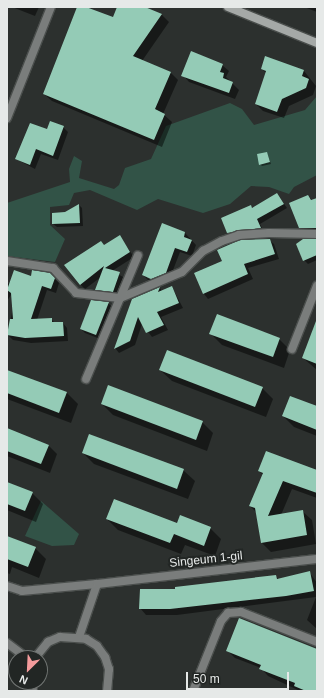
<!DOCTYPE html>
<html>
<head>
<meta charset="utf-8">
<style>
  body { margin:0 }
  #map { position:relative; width:324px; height:698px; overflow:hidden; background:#2c302e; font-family:Arial,sans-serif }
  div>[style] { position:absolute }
  .green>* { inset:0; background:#325347 }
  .shadow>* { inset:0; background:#0007 }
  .building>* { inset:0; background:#94cbb6 }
  .roads { filter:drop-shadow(1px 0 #4a4e4c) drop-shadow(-1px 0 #4a4e4c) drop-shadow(0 1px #4a4e4c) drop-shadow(0 -1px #4a4e4c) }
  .street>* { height:8px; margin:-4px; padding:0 4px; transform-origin:4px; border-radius:4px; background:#7a7d7c }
  .secondary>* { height:8px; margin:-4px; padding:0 4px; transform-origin:4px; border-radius:4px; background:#a5a9a7 }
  span { translate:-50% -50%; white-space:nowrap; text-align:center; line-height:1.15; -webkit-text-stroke:4px #222624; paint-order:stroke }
  .street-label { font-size:12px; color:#e6e9e8 }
  .frame { position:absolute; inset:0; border:8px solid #e6e9e8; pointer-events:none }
  .north { position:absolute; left:8px; top:650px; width:40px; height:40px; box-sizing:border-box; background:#222624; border:1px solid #707472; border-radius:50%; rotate:204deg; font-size:11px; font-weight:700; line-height:16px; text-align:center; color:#e6e9e8 }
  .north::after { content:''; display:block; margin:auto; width:14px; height:18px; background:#f59b9c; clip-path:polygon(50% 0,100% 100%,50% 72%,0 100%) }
  .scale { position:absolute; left:186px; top:672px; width:103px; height:18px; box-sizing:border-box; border:2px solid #e6e9e8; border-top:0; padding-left:5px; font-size:12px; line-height:14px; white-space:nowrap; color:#e6e9e8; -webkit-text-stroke:3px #222624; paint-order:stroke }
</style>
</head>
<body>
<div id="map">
  <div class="green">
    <i style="clip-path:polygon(317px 96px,317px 175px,294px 187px,289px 194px,269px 187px,251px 186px,230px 204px,203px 213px,158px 199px,137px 210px,90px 190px,74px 193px,69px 205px,50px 207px,50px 225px,65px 239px,55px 262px,7px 256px,7px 203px,70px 182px,69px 169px,74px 156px,82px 161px,79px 178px,114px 189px,119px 185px,125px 168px,151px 159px,166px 126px,230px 103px,242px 109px,254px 125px,305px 110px)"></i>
    <i style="clip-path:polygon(41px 501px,79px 534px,74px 545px,52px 546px,25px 536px)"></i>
  </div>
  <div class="shadow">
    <i style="clip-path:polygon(12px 7px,39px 7px,35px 16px)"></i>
    <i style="clip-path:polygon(78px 7px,114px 19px,118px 7px,143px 7px,162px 15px,169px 22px,142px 61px,170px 72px,178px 80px,163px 114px,172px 122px,162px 147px,52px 101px,44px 94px)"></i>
    <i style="clip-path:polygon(304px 7px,317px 7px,317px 12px)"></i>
    <i style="clip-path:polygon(222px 65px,229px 71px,226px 77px,239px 90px,235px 99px,189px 82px,183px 75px)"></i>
    <i style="clip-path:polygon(262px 69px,304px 71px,316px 86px,313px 95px,289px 106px,284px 118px,263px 111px,256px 104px,266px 73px)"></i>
    <i style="clip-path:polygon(63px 127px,68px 132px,58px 160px,41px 154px,35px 169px,16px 159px,47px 131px)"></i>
    <i style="clip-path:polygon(267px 153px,271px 164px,262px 166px,260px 164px)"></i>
    <i style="clip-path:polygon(277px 194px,287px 208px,260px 224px,264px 232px,232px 237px,228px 233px,251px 207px,253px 208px)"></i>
    <i style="clip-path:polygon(308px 196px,312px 200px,317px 199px,317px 232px,304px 232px,300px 228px)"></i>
    <i style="clip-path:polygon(79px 205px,82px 208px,83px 226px,57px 227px,53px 224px)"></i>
    <i style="clip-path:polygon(evenodd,185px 233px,196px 245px,192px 256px,180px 252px,170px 278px,157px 283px,148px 280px,143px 275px,185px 233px,147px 276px,156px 280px,156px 282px,147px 278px,147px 276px)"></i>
    <i style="clip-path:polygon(120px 237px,134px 257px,112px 271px,125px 278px,117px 296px,101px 294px,96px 289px,101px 277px,85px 289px,80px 284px,104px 246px)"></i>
    <i style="clip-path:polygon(269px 240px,274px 244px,279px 259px,248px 268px,253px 279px,208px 299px,204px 294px,195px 274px)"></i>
    <i style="clip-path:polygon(317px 240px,317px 260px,308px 264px,304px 260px)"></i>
    <i style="clip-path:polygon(19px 273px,31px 277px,50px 274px,59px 283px,56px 293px,47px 290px,37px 320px,51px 319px,55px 323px,63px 323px,67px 328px,68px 341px,31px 343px,13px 340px,8px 335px)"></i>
    <i style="clip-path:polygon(7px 282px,15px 289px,7px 301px)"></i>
    <i style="clip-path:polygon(172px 287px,183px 308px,161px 317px,168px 330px,152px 337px,142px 324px,135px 345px,119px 353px,115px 348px,133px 299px,160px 288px,162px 291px)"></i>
    <i style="clip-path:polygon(108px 303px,112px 307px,100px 339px,85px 333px,81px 329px)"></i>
    <i style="clip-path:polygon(211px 334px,279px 339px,290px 350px,284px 368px,222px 345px)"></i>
    <i style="clip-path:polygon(317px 342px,317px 370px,303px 358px)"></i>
    <i style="clip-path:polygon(160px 370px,262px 388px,273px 399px,266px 417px,172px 381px)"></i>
    <i style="clip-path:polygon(7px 371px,67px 393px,78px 404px,71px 423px,7px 399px)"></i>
    <i style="clip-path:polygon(102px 404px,202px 422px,213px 433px,207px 451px,113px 415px)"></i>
    <i style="clip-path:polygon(317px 407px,317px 436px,294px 427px,283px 416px)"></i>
    <i style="clip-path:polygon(7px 429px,48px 445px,57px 454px,50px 473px,7px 456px)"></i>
    <i style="clip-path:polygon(83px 453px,183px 470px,195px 481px,188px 499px,94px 464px)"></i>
    <i style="clip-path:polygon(259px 471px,317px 471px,317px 498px,292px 489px,281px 515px,302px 511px,312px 520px,316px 544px,271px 552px,262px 543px,256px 512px,250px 506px,263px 475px)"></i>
    <i style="clip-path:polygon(7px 483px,32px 493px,43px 504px,36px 522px,7px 510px)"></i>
    <i style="clip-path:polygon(107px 519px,210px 528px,221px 539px,215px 556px,185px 545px,181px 554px,118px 530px)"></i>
    <i style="clip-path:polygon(7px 542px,35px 548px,46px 559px,39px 578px,12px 567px,10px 574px,7px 573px)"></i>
    <i style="clip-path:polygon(310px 573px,317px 583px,317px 629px,307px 620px,316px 597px,177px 615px,146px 615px,140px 608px,176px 590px,276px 577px,279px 579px)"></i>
    <i style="clip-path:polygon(228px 651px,317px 651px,317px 691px,300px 691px,268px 676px,261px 668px,235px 658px)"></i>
  </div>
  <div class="building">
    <i style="clip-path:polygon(77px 7px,86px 7px,113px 17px,117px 7px,145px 7px,162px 14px,133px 56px,171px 72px,155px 109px,165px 114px,154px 140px,43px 94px)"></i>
    <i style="clip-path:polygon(191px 51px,223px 64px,220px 72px,224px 73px,223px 78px,233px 82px,229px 93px,181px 76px)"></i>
    <i style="clip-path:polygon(265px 56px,304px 70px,302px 76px,309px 79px,306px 88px,282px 99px,277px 112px,255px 104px,266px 71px,261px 69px)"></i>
    <i style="clip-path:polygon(50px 121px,64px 126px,53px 156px,36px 149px,30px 165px,15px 159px,30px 123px,47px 129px)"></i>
    <i style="clip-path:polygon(267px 152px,270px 162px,259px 165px,257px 154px)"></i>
    <i style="clip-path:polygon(277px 193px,284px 204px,257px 219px,261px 228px,227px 233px,221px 218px,251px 205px,252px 208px)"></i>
    <i style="clip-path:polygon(308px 195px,311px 200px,317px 198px,317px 228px,299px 228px,289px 203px)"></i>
    <i style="clip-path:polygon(79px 204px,80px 223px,52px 224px,52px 213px,65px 212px)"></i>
    <i style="clip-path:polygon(162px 223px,185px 232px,184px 237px,192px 240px,187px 252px,175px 248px,166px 273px,151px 279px,142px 275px)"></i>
    <i style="clip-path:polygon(120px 235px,130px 252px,105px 268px,120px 272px,113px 292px,95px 290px,104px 266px,80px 285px,64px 265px,101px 241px,104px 245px)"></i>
    <i style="clip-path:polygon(270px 239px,275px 254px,244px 264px,248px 274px,203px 294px,194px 273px,222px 261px,217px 250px,240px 240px)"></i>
    <i style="clip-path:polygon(303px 239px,317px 239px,317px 255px,303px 261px,296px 244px)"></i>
    <i style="clip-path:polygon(14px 270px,31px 276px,32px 270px,50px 273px,55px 278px,51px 289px,42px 286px,31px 319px,52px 318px,52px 322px,63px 322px,64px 336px,25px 338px,7px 335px,10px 319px,13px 319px,11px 293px,7px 290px)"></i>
    <i style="clip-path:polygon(172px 286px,179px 303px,157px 312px,164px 325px,146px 333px,138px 317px,130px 341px,114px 349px,132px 299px,160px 287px,158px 292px)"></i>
    <i style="clip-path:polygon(91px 300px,109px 302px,96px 335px,80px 329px)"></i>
    <i style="clip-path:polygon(217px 314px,280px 338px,273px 357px,209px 334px)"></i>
    <i style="clip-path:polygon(316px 321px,317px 322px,317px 364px,302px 358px)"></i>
    <i style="clip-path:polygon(167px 350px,263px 387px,255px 407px,159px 370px)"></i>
    <i style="clip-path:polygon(7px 370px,67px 392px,59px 413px,7px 393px)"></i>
    <i style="clip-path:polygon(108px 385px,203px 421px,196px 440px,101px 404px)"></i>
    <i style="clip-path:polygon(290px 396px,317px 406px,317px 430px,282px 416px)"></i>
    <i style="clip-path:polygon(7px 428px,49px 445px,41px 464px,7px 451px)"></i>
    <i style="clip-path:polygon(89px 434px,184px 469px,177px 489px,82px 453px)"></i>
    <i style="clip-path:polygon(266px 451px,317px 470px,317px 493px,283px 481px,268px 516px,303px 510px,307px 535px,261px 543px,255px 508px,249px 506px,263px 473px,258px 471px)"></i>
    <i style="clip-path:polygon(7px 482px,33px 492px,25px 511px,7px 504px)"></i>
    <i style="clip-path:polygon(114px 499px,177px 523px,180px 515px,211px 527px,204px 546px,174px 534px,170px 543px,106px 519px)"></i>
    <i style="clip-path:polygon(7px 536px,36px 547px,28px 567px,7px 559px)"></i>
    <i style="clip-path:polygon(310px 571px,314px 591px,286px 596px,170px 609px,139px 609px,140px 589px,175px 589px,175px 587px,276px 575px,277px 579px)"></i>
    <i style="clip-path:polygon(239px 618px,317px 649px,317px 691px,306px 691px,294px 686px,295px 683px,259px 669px,261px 665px,226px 651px)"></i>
  </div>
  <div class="roads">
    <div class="street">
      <i style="left:7px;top:118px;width:119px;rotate:-68.4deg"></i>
      <i style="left:7px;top:261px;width:47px;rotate:8.7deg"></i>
      <i style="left:53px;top:268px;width:34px;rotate:47deg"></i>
      <i style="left:76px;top:293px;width:44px;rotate:6.5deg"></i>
      <i style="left:120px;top:298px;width:67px;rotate:-22.8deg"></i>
      <i style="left:182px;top:272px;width:30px;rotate:-45deg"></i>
      <i style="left:203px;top:251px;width:21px;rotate:-28deg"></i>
      <i style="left:222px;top:241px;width:18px;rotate:-19deg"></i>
      <i style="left:239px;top:235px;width:30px;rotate:-4deg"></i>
      <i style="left:269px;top:233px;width:48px;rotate:1.2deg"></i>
      <i style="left:292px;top:349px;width:68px;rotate:-68.4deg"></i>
      <i style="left:86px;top:379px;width:134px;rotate:-67.2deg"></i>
      <i style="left:7px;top:586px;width:16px;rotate:18deg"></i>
      <i style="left:22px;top:591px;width:75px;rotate:-5.3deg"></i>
      <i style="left:79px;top:637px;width:56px;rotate:-71.2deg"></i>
      <i style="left:97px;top:584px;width:221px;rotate:-6.5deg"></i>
      <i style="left:7px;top:643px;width:25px;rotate:37deg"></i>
      <i style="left:35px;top:658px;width:21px;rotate:-51deg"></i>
      <i style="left:48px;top:642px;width:13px;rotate:-23deg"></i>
      <i style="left:60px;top:637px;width:26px;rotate:4deg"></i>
      <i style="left:86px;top:639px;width:13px;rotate:32deg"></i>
      <i style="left:97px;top:646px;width:14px;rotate:54deg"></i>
      <i style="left:105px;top:657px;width:13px;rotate:72deg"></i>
      <i style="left:109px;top:669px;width:22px;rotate:95deg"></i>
      <i style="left:31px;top:682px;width:9px;rotate:77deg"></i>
      <i style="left:193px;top:691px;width:75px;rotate:-68.2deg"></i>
      <i style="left:221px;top:621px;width:11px;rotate:-49deg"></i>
      <i style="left:228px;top:613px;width:13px;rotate:-4deg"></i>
      <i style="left:241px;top:612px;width:82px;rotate:21.5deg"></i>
    </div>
    <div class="secondary">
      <i style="left:228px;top:7px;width:96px;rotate:22deg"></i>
    </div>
  </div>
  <div class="street-label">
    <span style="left:206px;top:560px;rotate:-6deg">Singeum 1-gil</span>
  </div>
  <div class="frame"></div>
  <div class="north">N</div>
  <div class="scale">50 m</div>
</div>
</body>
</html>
